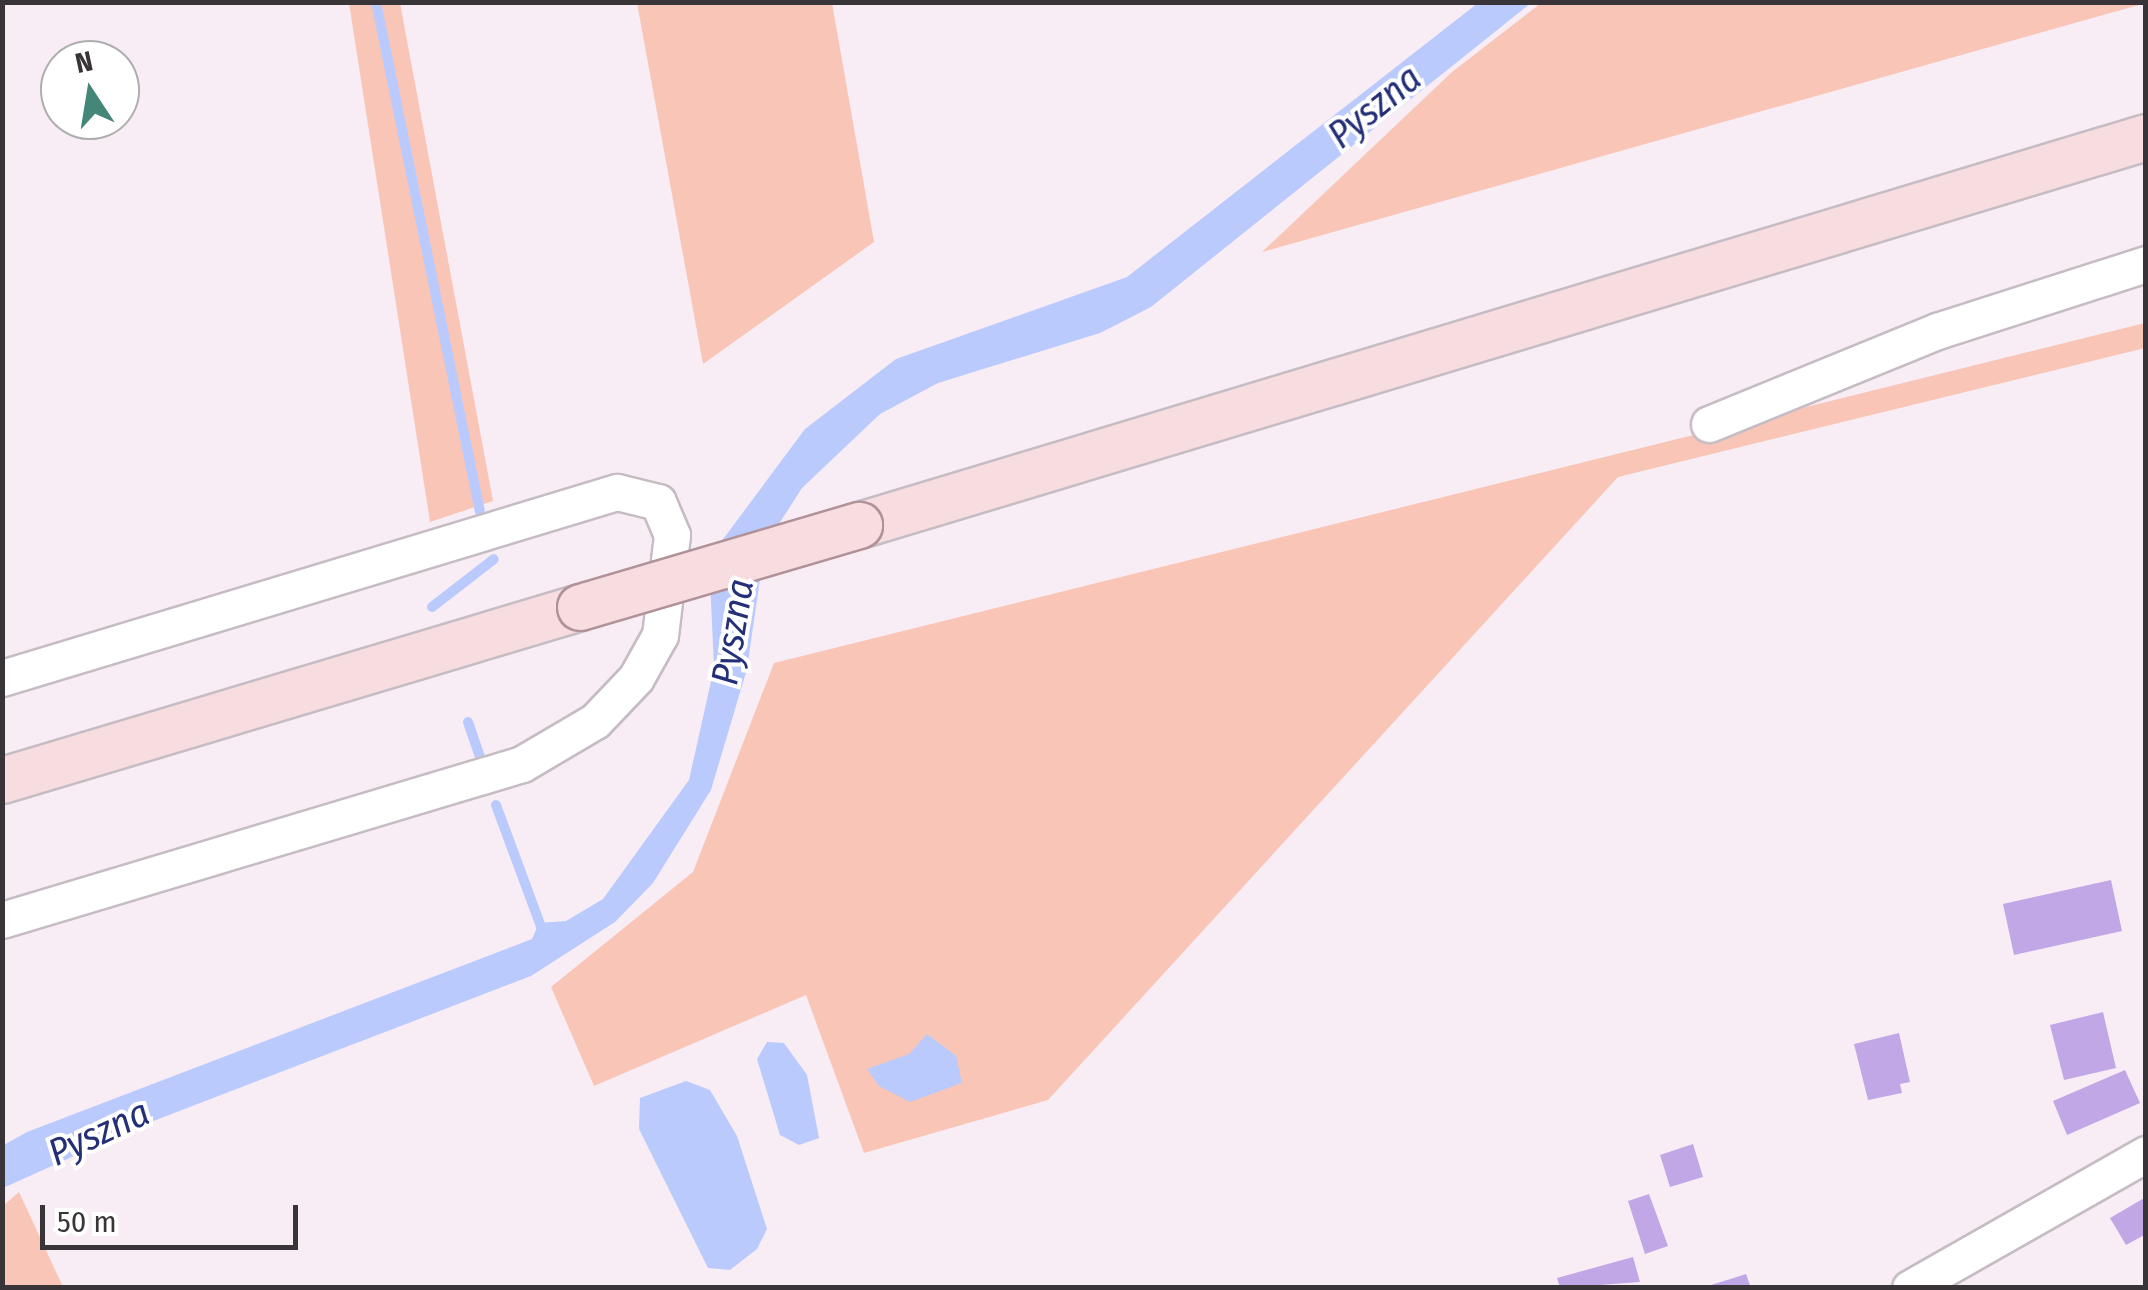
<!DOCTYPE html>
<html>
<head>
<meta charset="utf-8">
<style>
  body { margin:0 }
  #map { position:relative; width:2148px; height:1290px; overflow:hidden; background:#f8edf5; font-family:"Fira Sans Condensed",sans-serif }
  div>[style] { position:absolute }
  .green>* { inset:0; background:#f9c5b6 }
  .water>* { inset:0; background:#bbcafd }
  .stream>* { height:10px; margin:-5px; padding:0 5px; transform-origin:5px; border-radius:5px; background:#bbcafd }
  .building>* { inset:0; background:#c1a7e6 }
  .roads { filter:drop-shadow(2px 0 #c6bcc4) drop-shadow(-2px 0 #c6bcc4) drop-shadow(0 2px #c6bcc4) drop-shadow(0 -2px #c6bcc4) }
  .minor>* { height:35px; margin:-17.5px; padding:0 17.5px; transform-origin:17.5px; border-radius:17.5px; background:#fff }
  .major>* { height:45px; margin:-22.5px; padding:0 22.5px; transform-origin:22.5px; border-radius:22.5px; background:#f7dce0 }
  .bridges { filter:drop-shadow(2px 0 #b09298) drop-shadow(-2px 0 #b09298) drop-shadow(0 2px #b09298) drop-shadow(0 -2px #b09298) }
  .major-bridge>* { height:45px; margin:-22.5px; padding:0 22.5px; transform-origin:22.5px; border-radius:22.5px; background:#f7dce0 }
  span { translate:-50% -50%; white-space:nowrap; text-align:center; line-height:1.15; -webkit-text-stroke:8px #fff; paint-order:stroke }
  .water-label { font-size:38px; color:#252f77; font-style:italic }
  .frame { position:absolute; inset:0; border:5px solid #383437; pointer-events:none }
  .north { position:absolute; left:40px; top:40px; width:100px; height:100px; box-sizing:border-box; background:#fff; border:2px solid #afaeaf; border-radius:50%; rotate:348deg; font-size:28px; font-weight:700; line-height:40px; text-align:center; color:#383437 }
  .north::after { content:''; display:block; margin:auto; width:35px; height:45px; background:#448779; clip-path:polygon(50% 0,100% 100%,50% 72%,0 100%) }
  .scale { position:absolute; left:40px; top:1205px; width:258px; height:45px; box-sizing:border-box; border:5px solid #383437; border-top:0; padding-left:12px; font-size:30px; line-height:35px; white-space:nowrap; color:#383437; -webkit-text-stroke:8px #fff; paint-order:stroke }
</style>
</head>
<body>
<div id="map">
  <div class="green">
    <i style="clip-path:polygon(349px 3px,400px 3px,493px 501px,430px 522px)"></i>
    <i style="clip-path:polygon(637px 3px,832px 3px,874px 242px,703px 364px)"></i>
    <i style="clip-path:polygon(1541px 3px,2145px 2px,2146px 3px,1262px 252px,1452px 72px)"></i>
    <i style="clip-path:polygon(2145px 323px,2145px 348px,1618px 477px,1048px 1100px,864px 1153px,806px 995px,594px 1086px,551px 987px,693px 872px,774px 663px)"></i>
    <i style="clip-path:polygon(19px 1192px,63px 1287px,3px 1287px,3px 1206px)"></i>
  </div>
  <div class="water">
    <i style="clip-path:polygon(1478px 3px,1531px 3px,1151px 307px,1100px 333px,938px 383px,880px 414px,802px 488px,777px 527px,761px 572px,747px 669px,711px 790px,653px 883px,615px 922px,531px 976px,143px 1125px,3px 1188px,2px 1146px,27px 1132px,532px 939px,539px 923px,566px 921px,603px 899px,689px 780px,714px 668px,710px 579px,718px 546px,805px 429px,896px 359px,1127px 277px)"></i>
    <i style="clip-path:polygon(927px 1034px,956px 1056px,962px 1083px,910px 1102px,879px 1086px,867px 1069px,909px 1054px)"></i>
    <i style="clip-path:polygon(767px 1042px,784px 1043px,807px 1075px,819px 1138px,799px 1145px,780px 1135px,757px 1059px)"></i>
    <i style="clip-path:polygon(686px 1081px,710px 1090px,737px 1136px,767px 1229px,757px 1249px,730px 1270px,708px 1268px,639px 1129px,640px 1098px)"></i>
  </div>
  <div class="stream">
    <i style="left:376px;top:2px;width:520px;rotate:78.47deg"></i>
    <i style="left:432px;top:607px;width:78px;rotate:-37.7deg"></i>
    <i style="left:468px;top:722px;width:36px;rotate:71deg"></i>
    <i style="left:496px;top:805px;width:139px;rotate:69.7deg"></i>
  </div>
  <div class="building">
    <i style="clip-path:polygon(2111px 880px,2122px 931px,2014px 955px,2003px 904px)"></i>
    <i style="clip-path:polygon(2103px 1012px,2116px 1068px,2064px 1080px,2050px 1025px)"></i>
    <i style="clip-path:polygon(1899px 1033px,1910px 1082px,1900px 1084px,1902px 1093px,1868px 1100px,1854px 1044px)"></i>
    <i style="clip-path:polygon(2125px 1070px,2140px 1103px,2067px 1135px,2053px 1101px)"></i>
    <i style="clip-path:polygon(1693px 1144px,1703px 1177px,1670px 1187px,1660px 1155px)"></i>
    <i style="clip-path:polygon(1649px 1194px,1668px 1246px,1645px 1254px,1628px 1201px)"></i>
    <i style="clip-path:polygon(2146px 1197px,2146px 1234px,2126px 1245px,2110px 1218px)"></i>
    <i style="clip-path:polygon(1633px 1257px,1640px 1282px,1560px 1288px,1557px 1278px)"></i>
    <i style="clip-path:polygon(1746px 1274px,1751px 1288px,1705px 1288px,1705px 1287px)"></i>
  </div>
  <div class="roads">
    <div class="minor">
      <i style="left:1709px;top:424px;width:246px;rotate:-22.2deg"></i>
      <i style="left:1937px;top:331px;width:219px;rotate:-17.8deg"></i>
      <i style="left:2px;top:678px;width:643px;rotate:-16.83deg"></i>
      <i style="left:617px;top:492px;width:42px;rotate:13.7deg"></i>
      <i style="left:658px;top:502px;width:36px;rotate:67deg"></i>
      <i style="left:672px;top:535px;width:101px;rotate:96.8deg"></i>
      <i style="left:660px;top:635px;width:49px;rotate:119.2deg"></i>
      <i style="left:636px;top:678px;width:59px;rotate:133.6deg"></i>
      <i style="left:595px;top:721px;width:85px;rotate:149.5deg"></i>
      <i style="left:522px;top:764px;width:543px;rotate:163.3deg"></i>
      <i style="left:1910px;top:1288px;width:271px;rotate:-29.6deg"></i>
    </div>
    <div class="major">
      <i style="left:859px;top:525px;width:1344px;rotate:-16.78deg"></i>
      <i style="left:2px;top:780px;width:603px;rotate:-16.66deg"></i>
    </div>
  </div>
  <div class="bridges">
    <div class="major-bridge">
      <i style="left:580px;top:607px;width:291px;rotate:-16.4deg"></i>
    </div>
  </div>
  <div class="water-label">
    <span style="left:1375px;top:107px;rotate:-39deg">Pyszna</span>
    <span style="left:733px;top:632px;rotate:-81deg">Pyszna</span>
    <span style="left:99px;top:1133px;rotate:-25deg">Pyszna</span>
  </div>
  <div class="frame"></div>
  <div class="north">N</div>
  <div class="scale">50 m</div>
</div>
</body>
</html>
